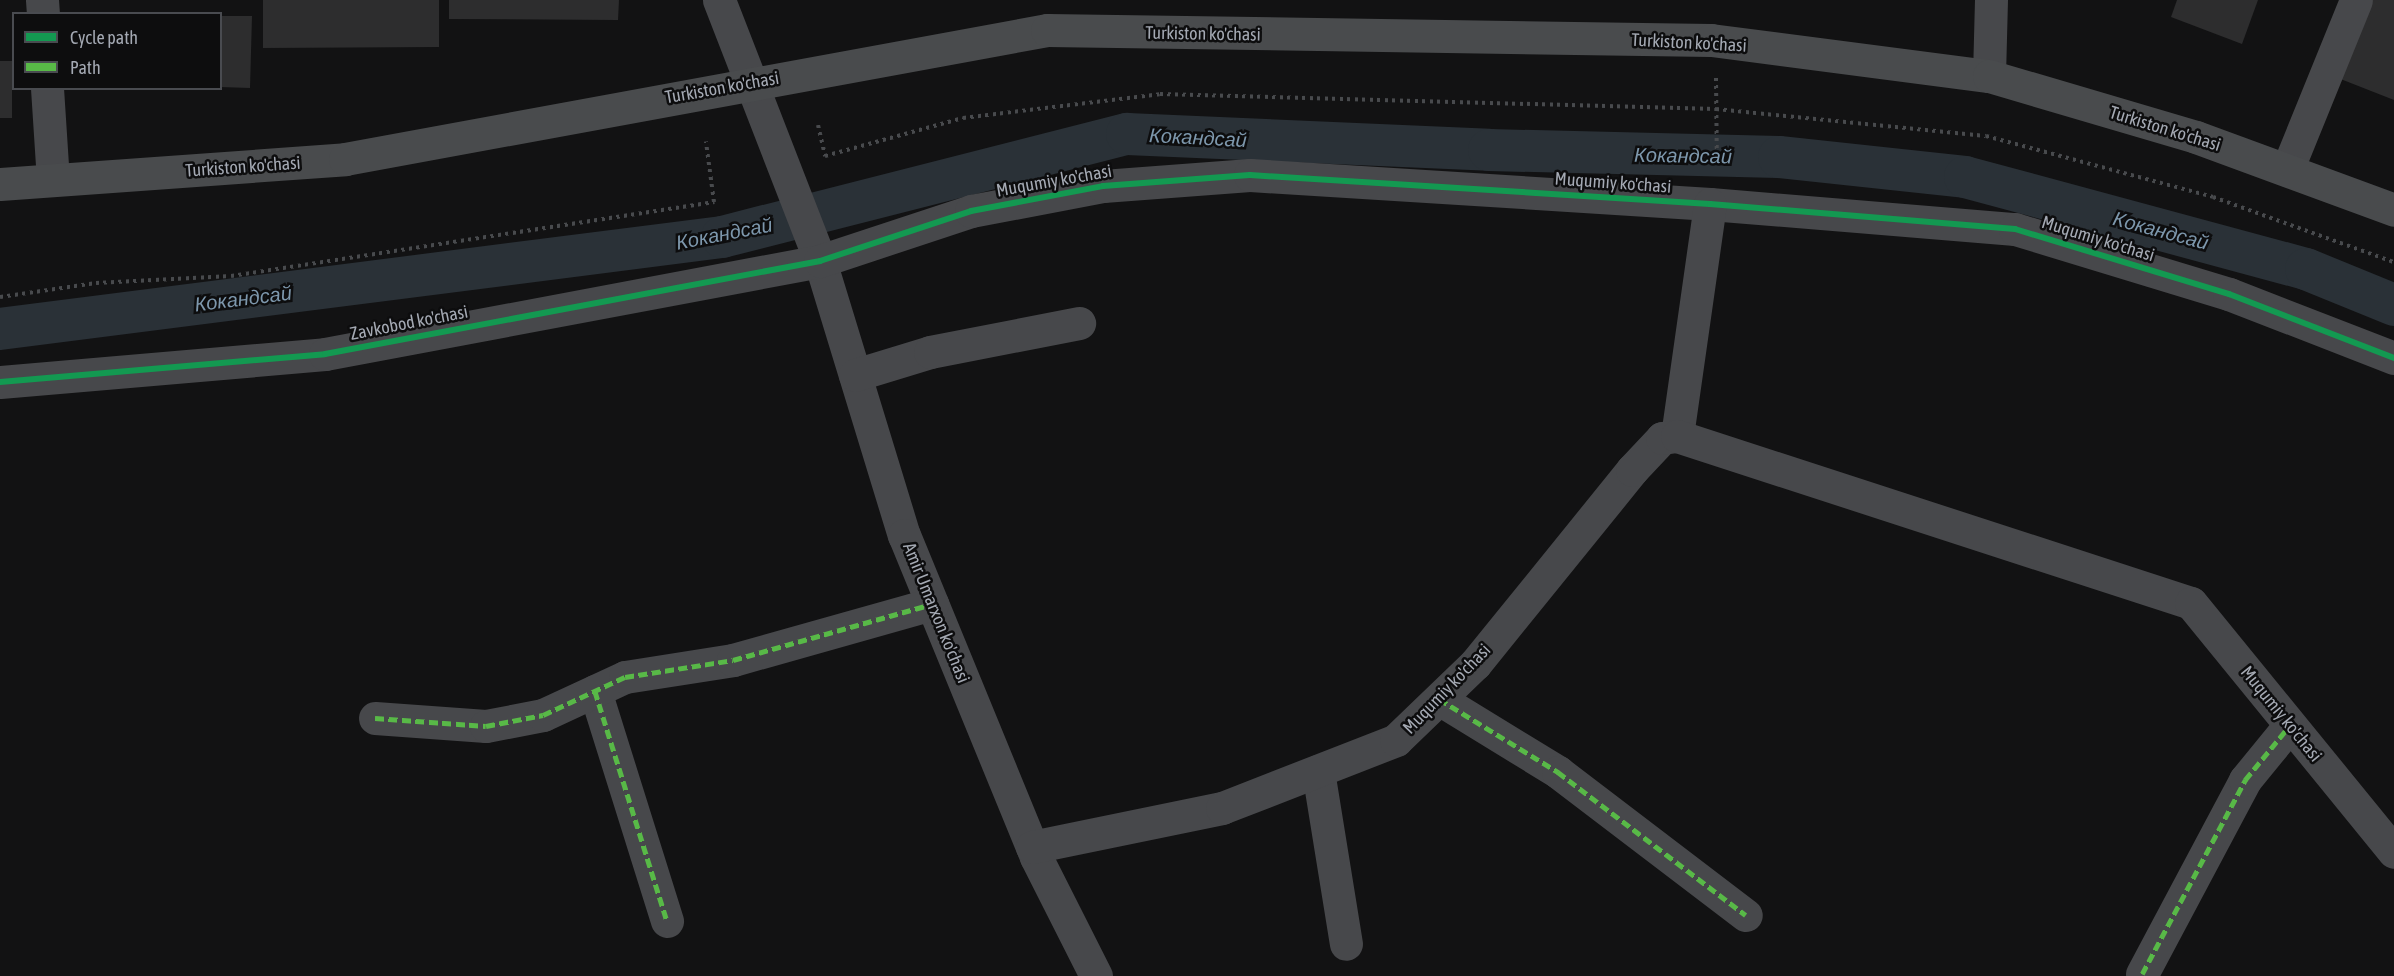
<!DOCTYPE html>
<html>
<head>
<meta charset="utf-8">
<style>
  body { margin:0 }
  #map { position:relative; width:2394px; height:976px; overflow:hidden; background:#121213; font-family:"Asap Condensed",sans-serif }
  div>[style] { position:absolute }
  .canal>* { height:42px; margin:-21px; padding:0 21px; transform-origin:21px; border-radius:21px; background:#2a3137 }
  .building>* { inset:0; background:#2d2d2e }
  .path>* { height:4px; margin-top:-2px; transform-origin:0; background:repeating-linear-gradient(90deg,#484a4d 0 3px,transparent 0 7.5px) }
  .minor>* { height:33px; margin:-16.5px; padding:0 16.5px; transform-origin:16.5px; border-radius:16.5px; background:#47484b }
  .major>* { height:33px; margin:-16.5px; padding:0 16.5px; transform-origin:16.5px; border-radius:16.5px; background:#494b4d }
  .quiet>* { height:4.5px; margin-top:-2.25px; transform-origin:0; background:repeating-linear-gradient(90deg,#58b947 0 9px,transparent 0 13.5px) }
  .cycleway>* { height:6px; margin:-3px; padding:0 3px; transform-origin:3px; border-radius:3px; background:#139951 }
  span { translate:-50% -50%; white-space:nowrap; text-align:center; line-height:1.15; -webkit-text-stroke:5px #0d0d0e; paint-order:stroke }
  .street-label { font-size:18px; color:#a4a9b3 }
  .water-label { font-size:20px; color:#7d97ac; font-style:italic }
  .legend { position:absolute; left:12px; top:12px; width:210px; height:78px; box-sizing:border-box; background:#0d0d0e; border:2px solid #494b50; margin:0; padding:8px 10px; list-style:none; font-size:18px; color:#a4a9b3 }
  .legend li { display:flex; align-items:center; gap:12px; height:30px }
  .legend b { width:30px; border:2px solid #494b50 }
</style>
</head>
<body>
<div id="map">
  <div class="canal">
    <i style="left:0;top:329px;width:728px;rotate:-7.26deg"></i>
    <i style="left:722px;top:237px;width:418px;rotate:-14.3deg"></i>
    <i style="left:1127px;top:134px;width:362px;rotate:2.5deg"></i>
    <i style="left:1489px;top:150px;width:290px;rotate:1.4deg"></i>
    <i style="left:1779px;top:157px;width:187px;rotate:6.1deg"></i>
    <i style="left:1965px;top:177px;width:353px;rotate:15.1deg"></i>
    <i style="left:2306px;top:269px;width:95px;rotate:22.2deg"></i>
  </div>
  <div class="building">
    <i style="clip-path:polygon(263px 0,439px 0,439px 47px,263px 48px)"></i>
    <i style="clip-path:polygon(449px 0,619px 0,618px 20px,449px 19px)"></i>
    <i style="clip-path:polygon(2177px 0,2258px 0,2242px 44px,2171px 17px)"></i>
    <i style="clip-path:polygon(2369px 0,2394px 0,2394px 100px,2338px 78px)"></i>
    <i style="clip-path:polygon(220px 16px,252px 16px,250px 88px,220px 87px)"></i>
    <i style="clip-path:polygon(0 61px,12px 61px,12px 118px,0 118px)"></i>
  </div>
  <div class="path">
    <i style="left:1716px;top:78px;width:89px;rotate:89.4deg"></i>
    <i style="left:818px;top:125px;width:32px;rotate:77deg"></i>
    <i style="left:825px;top:156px;width:143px;rotate:-15.4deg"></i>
    <i style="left:963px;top:118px;width:198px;rotate:-6.9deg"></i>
    <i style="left:1160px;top:94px;width:556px;rotate:1.55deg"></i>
    <i style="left:1716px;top:109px;width:271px;rotate:5.7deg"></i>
    <i style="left:1986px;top:136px;width:235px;rotate:15deg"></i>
    <i style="left:2213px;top:197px;width:192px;rotate:19.8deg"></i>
    <i style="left:0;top:297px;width:97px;rotate:-8.3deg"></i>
    <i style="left:96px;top:283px;width:135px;rotate:-3deg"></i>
    <i style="left:231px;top:276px;width:489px;rotate:-8.7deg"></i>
    <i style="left:714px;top:202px;width:61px;rotate:-97.6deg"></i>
  </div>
  <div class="minor">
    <i style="left:42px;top:0;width:14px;rotate:86deg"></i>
    <i style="left:719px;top:0;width:280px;rotate:68.8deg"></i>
    <i style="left:820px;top:261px;width:287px;rotate:73deg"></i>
    <i style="left:904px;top:535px;width:348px;rotate:67.7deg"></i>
    <i style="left:1036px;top:857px;width:133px;rotate:63.2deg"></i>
    <i style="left:1989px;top:76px;width:76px;rotate:-88.5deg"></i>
    <i style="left:47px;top:88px;width:92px;rotate:86.3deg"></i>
    <i style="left:2287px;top:170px;width:183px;rotate:-67.9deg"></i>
    <i style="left:855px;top:375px;width:78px;rotate:-17deg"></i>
    <i style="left:930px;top:352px;width:152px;rotate:-11deg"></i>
    <i style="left:0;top:382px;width:326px;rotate:-4.9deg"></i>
    <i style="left:325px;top:354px;width:504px;rotate:-10.64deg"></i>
    <i style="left:820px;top:261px;width:159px;rotate:-18.3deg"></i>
    <i style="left:971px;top:211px;width:134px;rotate:-10.7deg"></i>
    <i style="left:1103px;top:186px;width:147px;rotate:-4.3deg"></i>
    <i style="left:1250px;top:175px;width:461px;rotate:3.6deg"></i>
    <i style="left:1710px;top:204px;width:306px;rotate:4.7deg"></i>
    <i style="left:2015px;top:229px;width:224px;rotate:16.9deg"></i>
    <i style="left:2229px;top:294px;width:177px;rotate:21.2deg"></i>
    <i style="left:1677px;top:436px;width:234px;rotate:-81.9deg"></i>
    <i style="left:595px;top:691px;width:241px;rotate:72.6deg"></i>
    <i style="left:1439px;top:699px;width:140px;rotate:31.5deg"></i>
    <i style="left:1558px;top:772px;width:236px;rotate:37.3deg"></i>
    <i style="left:375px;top:718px;width:111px;rotate:4.1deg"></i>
    <i style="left:486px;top:726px;width:58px;rotate:-10.9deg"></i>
    <i style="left:543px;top:715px;width:90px;rotate:-24.9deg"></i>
    <i style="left:625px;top:677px;width:109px;rotate:-8.9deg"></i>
    <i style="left:733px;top:660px;width:207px;rotate:-15.7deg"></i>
    <i style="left:1318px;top:771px;width:175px;rotate:80.8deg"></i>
    <i style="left:1032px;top:847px;width:194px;rotate:-11.6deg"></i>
    <i style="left:1222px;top:808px;width:187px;rotate:-21.3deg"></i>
    <i style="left:1396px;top:740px;width:110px;rotate:-43.9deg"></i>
    <i style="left:1475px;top:664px;width:250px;rotate:-51deg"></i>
    <i style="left:1632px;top:470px;width:44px;rotate:-46.8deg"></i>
    <i style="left:1662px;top:438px;width:15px;rotate:-8deg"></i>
    <i style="left:1677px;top:436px;width:540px;rotate:18deg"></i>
    <i style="left:2191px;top:603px;width:321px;rotate:50.8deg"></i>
    <i style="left:2142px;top:974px;width:220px;rotate:-62deg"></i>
    <i style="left:2245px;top:780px;width:71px;rotate:-50.7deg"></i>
  </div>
  <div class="major">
    <i style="left:0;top:184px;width:346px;rotate:-4.1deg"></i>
    <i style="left:345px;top:159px;width:714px;rotate:-10.41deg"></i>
    <i style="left:1047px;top:30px;width:664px;rotate:0.86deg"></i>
    <i style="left:1711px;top:40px;width:280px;rotate:7.4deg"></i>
    <i style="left:1989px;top:76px;width:216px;rotate:16.4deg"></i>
    <i style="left:2196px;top:137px;width:211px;rotate:20.2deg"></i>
  </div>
  <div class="quiet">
    <i style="left:595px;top:691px;width:241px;rotate:72.6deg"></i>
    <i style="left:1439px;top:699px;width:140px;rotate:31.5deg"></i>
    <i style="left:1558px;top:772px;width:236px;rotate:37.3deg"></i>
    <i style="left:375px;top:718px;width:111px;rotate:4.1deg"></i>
    <i style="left:486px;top:726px;width:58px;rotate:-10.9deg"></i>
    <i style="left:543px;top:715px;width:90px;rotate:-24.9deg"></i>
    <i style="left:625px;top:677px;width:109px;rotate:-8.9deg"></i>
    <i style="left:733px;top:660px;width:207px;rotate:-15.7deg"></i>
    <i style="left:2142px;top:974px;width:220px;rotate:-62deg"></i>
    <i style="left:2245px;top:780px;width:71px;rotate:-50.7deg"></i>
  </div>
  <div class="cycleway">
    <i style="left:0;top:382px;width:326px;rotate:-4.9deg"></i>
    <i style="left:325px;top:354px;width:504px;rotate:-10.64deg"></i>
    <i style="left:820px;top:261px;width:159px;rotate:-18.3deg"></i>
    <i style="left:971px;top:211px;width:134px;rotate:-10.7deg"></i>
    <i style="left:1103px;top:186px;width:147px;rotate:-4.3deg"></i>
    <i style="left:1250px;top:175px;width:461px;rotate:3.6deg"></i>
    <i style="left:1710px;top:204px;width:306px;rotate:4.7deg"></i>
    <i style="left:2015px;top:229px;width:224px;rotate:16.9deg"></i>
    <i style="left:2229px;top:294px;width:177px;rotate:21.2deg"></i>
  </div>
  <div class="street-label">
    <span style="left:1203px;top:34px;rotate:1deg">Turkiston ko'chasi</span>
    <span style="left:1689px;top:43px;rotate:3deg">Turkiston ko'chasi</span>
    <span style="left:722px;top:88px;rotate:-10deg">Turkiston ko'chasi</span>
    <span style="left:2165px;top:129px;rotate:17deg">Turkiston ko'chasi</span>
    <span style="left:243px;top:167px;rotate:-4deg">Turkiston ko'chasi</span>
    <span style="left:1054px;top:181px;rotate:-10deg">Muqumiy ko'chasi</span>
    <span style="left:1613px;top:183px;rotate:4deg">Muqumiy ko'chasi</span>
    <span style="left:2098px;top:239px;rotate:17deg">Muqumiy ko'chasi</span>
    <span style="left:409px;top:323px;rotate:-11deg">Zavkobod ko'chasi</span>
    <span style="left:936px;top:613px;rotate:68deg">Amir Umarxon ko'chasi</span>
    <span style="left:1447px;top:689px;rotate:-46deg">Muqumiy ko'chasi</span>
    <span style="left:2281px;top:714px;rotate:51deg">Muqumiy ko'chasi</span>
  </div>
  <div class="water-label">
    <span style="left:1198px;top:137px;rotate:3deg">Кокандсай</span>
    <span style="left:1683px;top:155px;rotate:1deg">Кокандсай</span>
    <span style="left:2161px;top:230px;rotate:15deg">Кокандсай</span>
    <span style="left:724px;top:233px;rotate:-11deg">Кокандсай</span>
    <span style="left:243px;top:298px;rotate:-7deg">Кокандсай</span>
  </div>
  <ul class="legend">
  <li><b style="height:8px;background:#139951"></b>Cycle path</li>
  <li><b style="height:8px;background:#58b947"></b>Path</li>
  </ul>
</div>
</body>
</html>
